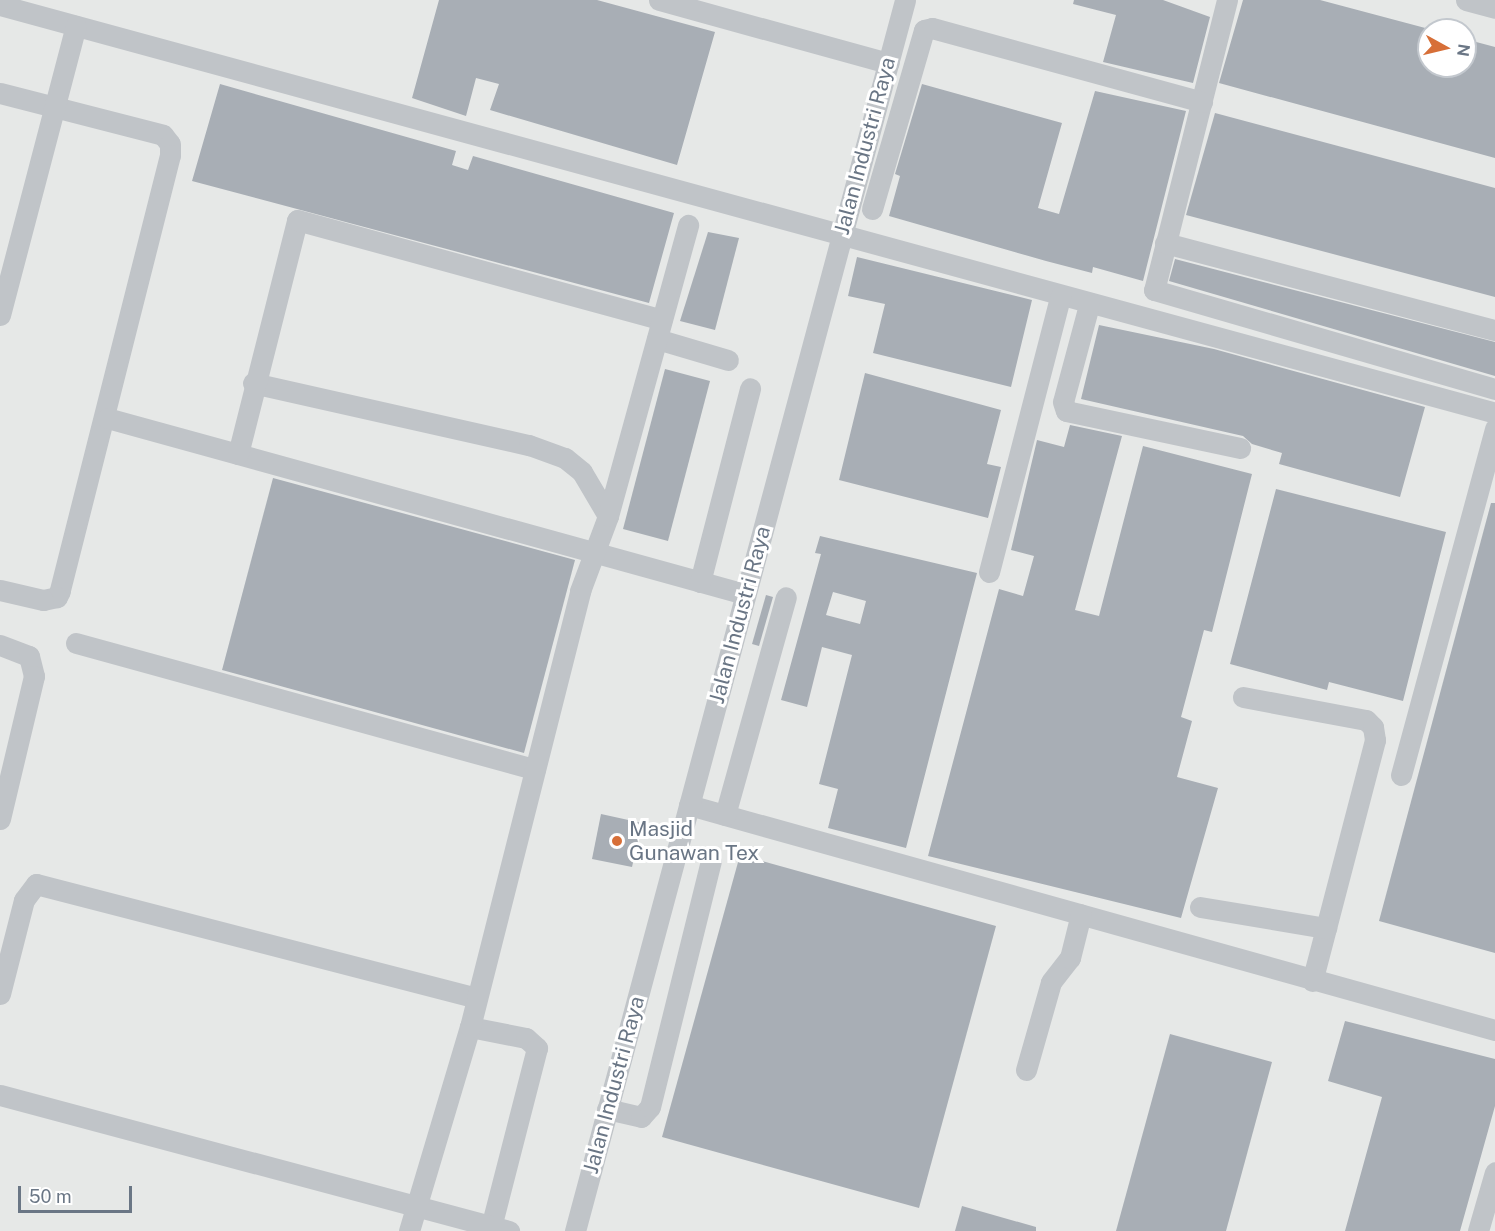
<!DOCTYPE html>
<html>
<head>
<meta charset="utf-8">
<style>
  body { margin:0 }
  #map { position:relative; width:1495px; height:1231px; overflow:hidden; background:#f8f9f7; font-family:"Public Sans",sans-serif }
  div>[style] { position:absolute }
  .built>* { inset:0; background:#e6e8e7 }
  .building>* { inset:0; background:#a8aeb5 }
  .minor>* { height:21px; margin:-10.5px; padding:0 10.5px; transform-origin:10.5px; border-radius:10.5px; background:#c0c4c8 }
  .dots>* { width:16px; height:16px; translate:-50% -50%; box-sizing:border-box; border:3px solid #fff; border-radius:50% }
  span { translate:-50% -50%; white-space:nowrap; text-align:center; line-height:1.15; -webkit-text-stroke:6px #fff; paint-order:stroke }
  .street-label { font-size:21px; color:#6a7685 }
  .poi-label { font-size:21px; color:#6a7685 }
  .left { translate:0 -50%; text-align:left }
  .north { position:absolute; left:1417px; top:18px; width:60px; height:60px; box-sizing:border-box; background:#fff; border:2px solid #c3c8ce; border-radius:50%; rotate:98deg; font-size:16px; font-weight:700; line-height:24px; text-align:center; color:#6a7685 }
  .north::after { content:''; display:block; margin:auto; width:21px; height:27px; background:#d76f38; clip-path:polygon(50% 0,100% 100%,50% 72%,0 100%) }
  .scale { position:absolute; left:18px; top:1186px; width:114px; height:27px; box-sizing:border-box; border:3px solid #6a7685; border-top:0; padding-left:8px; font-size:18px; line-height:21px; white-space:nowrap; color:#6a7685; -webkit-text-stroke:4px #fff; paint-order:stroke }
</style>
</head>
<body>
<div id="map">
  <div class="built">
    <i style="clip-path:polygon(evenodd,0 0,1495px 0,1495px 1231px,0 1231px,0 0,1429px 30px,1465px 30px,1465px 66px,1429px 66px,1429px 30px)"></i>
  </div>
  <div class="building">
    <i style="clip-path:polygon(439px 0,597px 0,715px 32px,677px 165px,490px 110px,499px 84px,476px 78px,466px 116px,412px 98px)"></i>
    <i style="clip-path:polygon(1074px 0,1163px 0,1210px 17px,1193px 83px,1103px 62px,1116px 15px,1073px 4px)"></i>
    <i style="clip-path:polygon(1243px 0,1320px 0,1429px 29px,1429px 66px,1465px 66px,1465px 39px,1495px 47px,1495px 158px,1219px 83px)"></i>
    <i style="clip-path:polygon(220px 84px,456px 151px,452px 165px,468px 170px,473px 156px,674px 213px,649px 303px,192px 181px)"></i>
    <i style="clip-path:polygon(922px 84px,1062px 123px,1038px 208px,1059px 214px,1095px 91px,1186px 111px,1143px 281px,1093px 267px,1092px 273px,1046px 261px,889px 216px,900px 176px,895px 174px)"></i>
    <i style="clip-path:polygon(1215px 113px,1495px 188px,1495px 297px,1186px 215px)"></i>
    <i style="clip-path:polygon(708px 232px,739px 238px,715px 330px,680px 321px)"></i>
    <i style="clip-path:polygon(857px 257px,1032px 300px,1011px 387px,873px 353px,885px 304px,848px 296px)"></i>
    <i style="clip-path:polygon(1175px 259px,1495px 342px,1495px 376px,1169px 281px)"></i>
    <i style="clip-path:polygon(1099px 325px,1214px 349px,1425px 407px,1400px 497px,1279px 464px,1282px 453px,1252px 444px,1243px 436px,1081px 399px)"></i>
    <i style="clip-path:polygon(665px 369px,710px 381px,668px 541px,623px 529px)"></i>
    <i style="clip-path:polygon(865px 373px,1001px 410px,987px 464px,1001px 467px,988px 518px,839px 480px)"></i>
    <i style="clip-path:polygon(1070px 425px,1122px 436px,1075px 610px,1099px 616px,1143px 446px,1252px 474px,1212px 632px,1204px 630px,1181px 717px,1192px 721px,1177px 777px,1218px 788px,1181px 918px,928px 856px,999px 589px,1023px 596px,1034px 556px,1011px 550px,1037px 440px,1064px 447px)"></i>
    <i style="clip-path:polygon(273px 478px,575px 560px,524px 753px,222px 670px)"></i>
    <i style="clip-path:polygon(1276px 489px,1446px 532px,1403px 701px,1329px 682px,1327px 690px,1230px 664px)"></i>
    <i style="clip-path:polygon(1491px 503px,1495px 503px,1495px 953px,1379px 921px)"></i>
    <i style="clip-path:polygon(evenodd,820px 536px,977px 573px,906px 848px,828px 828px,838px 789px,819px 784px,852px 655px,822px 647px,807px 707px,781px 700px,821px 554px,815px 553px,820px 536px,833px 592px,866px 601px,860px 624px,826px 615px,833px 592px)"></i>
    <i style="clip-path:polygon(766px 595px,773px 597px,759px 646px,752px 644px)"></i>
    <i style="clip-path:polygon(601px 814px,642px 823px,632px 867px,592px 859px)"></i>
    <i style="clip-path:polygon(740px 855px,996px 926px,919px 1208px,662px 1137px)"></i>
    <i style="clip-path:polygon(1345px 1021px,1495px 1059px,1495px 1106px,1460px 1231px,1345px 1231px,1382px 1097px,1328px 1081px)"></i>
    <i style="clip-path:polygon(1170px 1034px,1272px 1062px,1226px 1231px,1116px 1231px)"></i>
    <i style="clip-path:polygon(962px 1206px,1036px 1227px,1036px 1231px,955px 1231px)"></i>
  </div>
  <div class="minor">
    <i style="left:659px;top:0;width:238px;rotate:15.4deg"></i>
    <i style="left:1227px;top:0;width:299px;rotate:104.1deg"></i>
    <i style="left:1154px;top:290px;width:355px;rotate:16.2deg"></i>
    <i style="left:1466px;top:0;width:30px;rotate:15deg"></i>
    <i style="left:0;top:5px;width:1550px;rotate:15.26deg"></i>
    <i style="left:0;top:93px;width:168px;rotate:14.4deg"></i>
    <i style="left:163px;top:135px;width:11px;rotate:52deg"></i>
    <i style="left:170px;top:144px;width:11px;rotate:90deg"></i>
    <i style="left:170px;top:155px;width:450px;rotate:104.2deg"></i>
    <i style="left:60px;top:591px;width:7px;rotate:117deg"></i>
    <i style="left:57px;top:597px;width:14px;rotate:168deg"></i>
    <i style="left:43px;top:600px;width:44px;rotate:-166.9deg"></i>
    <i style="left:872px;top:209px;width:186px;rotate:-73.8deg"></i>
    <i style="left:924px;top:30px;width:8px;rotate:-14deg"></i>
    <i style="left:932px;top:28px;width:280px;rotate:15.3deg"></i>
    <i style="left:1165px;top:243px;width:341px;rotate:14.8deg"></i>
    <i style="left:1089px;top:305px;width:100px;rotate:105deg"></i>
    <i style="left:1063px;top:402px;width:9px;rotate:72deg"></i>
    <i style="left:1066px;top:411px;width:178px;rotate:12deg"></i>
    <i style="left:0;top:315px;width:299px;rotate:-75.3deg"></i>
    <i style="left:657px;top:339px;width:74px;rotate:16.5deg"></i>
    <i style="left:253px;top:383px;width:283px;rotate:12.7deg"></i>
    <i style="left:529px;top:445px;width:38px;rotate:20deg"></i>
    <i style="left:565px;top:458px;width:22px;rotate:39deg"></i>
    <i style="left:582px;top:472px;width:51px;rotate:59.4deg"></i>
    <i style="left:107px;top:418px;width:662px;rotate:15.42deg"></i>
    <i style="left:238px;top:454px;width:241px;rotate:-75.8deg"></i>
    <i style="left:297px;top:220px;width:378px;rotate:15.3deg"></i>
    <i style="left:989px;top:572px;width:284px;rotate:-75.5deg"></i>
    <i style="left:700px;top:582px;width:200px;rotate:-75.5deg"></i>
    <i style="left:76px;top:643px;width:476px;rotate:15.4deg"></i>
    <i style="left:0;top:645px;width:31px;rotate:21deg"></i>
    <i style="left:29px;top:656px;width:21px;rotate:76deg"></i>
    <i style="left:34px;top:676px;width:147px;rotate:103.4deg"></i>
    <i style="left:1243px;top:697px;width:125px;rotate:10.6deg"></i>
    <i style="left:1366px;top:720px;width:10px;rotate:45deg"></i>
    <i style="left:1373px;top:727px;width:13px;rotate:81deg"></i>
    <i style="left:1375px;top:740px;width:249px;rotate:104.6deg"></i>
    <i style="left:1401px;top:775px;width:359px;rotate:-74.8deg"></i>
    <i style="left:689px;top:805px;width:837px;rotate:15.6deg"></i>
    <i style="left:725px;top:815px;width:226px;rotate:-74.4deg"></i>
    <i style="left:1200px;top:907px;width:128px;rotate:9.5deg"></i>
    <i style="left:0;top:994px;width:97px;rotate:-75.7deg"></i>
    <i style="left:24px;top:900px;width:20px;rotate:-53deg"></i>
    <i style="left:36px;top:884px;width:455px;rotate:14.5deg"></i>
    <i style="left:470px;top:1027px;width:57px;rotate:11.1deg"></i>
    <i style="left:526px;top:1038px;width:15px;rotate:42deg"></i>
    <i style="left:537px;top:1048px;width:189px;rotate:104.4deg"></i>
    <i style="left:1026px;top:1070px;width:91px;rotate:-74.1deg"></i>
    <i style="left:1051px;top:982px;width:31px;rotate:-52deg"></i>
    <i style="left:1070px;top:958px;width:45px;rotate:-76deg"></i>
    <i style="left:0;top:1095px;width:527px;rotate:14.96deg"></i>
    <i style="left:607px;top:1109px;width:35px;rotate:13deg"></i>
    <i style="left:641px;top:1117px;width:13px;rotate:-48deg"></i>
    <i style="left:650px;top:1107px;width:253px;rotate:-76.1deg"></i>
    <i style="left:409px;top:1231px;width:213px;rotate:-73.4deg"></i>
    <i style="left:470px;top:1027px;width:450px;rotate:-75.8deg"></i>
    <i style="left:580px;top:591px;width:80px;rotate:-69.5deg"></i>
    <i style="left:608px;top:516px;width:302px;rotate:-74.6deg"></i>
    <i style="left:575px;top:1231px;width:1274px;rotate:-74.99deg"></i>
    <i style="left:1478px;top:1231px;width:61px;rotate:-73.9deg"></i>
  </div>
  <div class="dots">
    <i style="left:617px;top:841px;background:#d76f38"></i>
  </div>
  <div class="street-label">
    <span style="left:865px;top:146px;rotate:-75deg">Jalan Industri Raya</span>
    <span style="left:740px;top:615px;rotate:-75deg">Jalan Industri Raya</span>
    <span style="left:614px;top:1085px;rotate:-75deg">Jalan Industri Raya</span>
  </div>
  <div class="poi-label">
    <span class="left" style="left:629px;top:841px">Masjid<br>Gunawan Tex</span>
  </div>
  <div class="north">N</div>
  <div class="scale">50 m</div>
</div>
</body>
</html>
